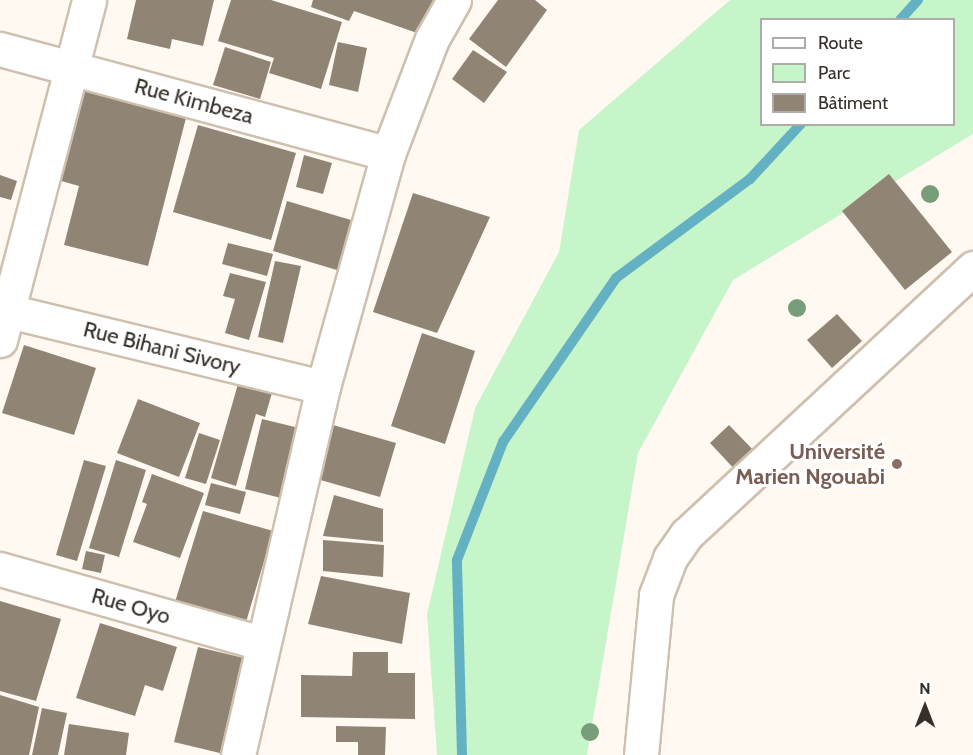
<!DOCTYPE html>
<html>
<head>
<meta charset="utf-8">
<style>
  body { margin:0 }
  #map { position:relative; width:973px; height:755px; overflow:hidden; background:#fff9f2; font-family:Cabin,sans-serif }
  div>[style] { position:absolute }
  .green>* { inset:0; background:#c7f5ca }
  .stream>* { height:10px; margin:-5px; padding:0 5px; transform-origin:5px; border-radius:5px; background:#64b1c3 }
  .building>* { inset:0; background:#908474 }
  .roads { filter:drop-shadow(2px 0 #cec0af) drop-shadow(-2px 0 #cec0af) drop-shadow(0 2px #cec0af) drop-shadow(0 -2px #cec0af) }
  .minor>* { height:33px; margin:-16.5px; padding:0 16.5px; transform-origin:16.5px; border-radius:16.5px; background:#fff }
  .trees>* { width:18px; height:18px; margin:-9px; border-radius:50%; background:#779d7b }
  .dots>* { width:16px; height:16px; translate:-50% -50%; box-sizing:border-box; border:3px solid #fff; border-radius:50% }
  span { translate:-50% -50%; white-space:nowrap; text-align:center; line-height:1.15; -webkit-text-stroke:6px #fff; paint-order:stroke }
  .street-label { font-size:22px; color:#342f28 }
  .education-label { font-size:22px; color:#785e54; font-weight:700 }
  .right { translate:-100% -50%; text-align:right }
  .legend { position:absolute; left:760px; top:18px; width:195px; height:108px; box-sizing:border-box; background:#fff; border:2px solid #aeaca9; margin:0; padding:8px 10px; list-style:none; font-size:18px; color:#342f28 }
  .legend li { display:flex; align-items:center; gap:12px; height:30px }
  .legend b { width:30px; border:2px solid #aeaca9 }
  .north { position:absolute; left:895px; top:677px; width:60px; height:60px; -webkit-text-stroke:4px #fff; paint-order:stroke; rotate:0deg; font-size:16px; font-weight:700; line-height:24px; text-align:center; color:#342f28 }
  .north::after { content:''; display:block; margin:auto; width:21px; height:27px; background:#342f28; clip-path:polygon(50% 0,100% 100%,50% 72%,0 100%) }
</style>
</head>
<body>
<div id="map">
  <div class="green">
    <i style="clip-path:polygon(evenodd,730px 0,973px 0,973px 134px,733px 280px,638px 453px,587px 755px,437px 755px,427px 614px,475px 408px,559px 252px,579px 130px,730px 0,762px 20px,954px 20px,954px 124px,762px 124px,762px 20px)"></i>
  </div>
  <div class="stream">
    <i style="left:900px;top:20px;width:27px;rotate:-48deg"></i>
    <i style="left:462px;top:755px;width:195px;rotate:-91.5deg"></i>
    <i style="left:457px;top:560px;width:127px;rotate:-68.7deg"></i>
    <i style="left:503px;top:442px;width:199px;rotate:-55.4deg"></i>
    <i style="left:616px;top:278px;width:167px;rotate:-36.5deg"></i>
    <i style="left:750px;top:179px;width:75px;rotate:-47.2deg"></i>
  </div>
  <div class="building">
    <i style="clip-path:polygon(136px 0,214px 0,203px 46px,172px 39px,170px 49px,127px 39px)"></i>
    <i style="clip-path:polygon(231px 0,271px 0,342px 22px,321px 89px,269px 73px,274px 58px,218px 41px)"></i>
    <i style="clip-path:polygon(313px 0,438px 0,420px 34px,354px 11px,349px 21px,311px 7px)"></i>
    <i style="clip-path:polygon(498px 0,535px 0,547px 10px,506px 67px,469px 39px)"></i>
    <i style="clip-path:polygon(338px 42px,367px 48px,358px 92px,329px 85px)"></i>
    <i style="clip-path:polygon(225px 47px,271px 62px,260px 99px,213px 85px)"></i>
    <i style="clip-path:polygon(473px 50px,507px 72px,484px 103px,452px 79px)"></i>
    <i style="clip-path:polygon(81px 88px,187px 114px,148px 266px,64px 245px,79px 186px,58px 180px)"></i>
    <i style="clip-path:polygon(198px 125px,296px 153px,271px 240px,173px 212px)"></i>
    <i style="clip-path:polygon(304px 155px,332px 163px,323px 194px,296px 187px)"></i>
    <i style="clip-path:polygon(889px 174px,952px 252px,905px 290px,842px 211px)"></i>
    <i style="clip-path:polygon(0 175px,17px 181px,11px 200px,0 197px)"></i>
    <i style="clip-path:polygon(413px 193px,490px 217px,437px 333px,373px 312px)"></i>
    <i style="clip-path:polygon(287px 201px,361px 223px,347px 273px,273px 251px)"></i>
    <i style="clip-path:polygon(228px 243px,273px 254px,267px 276px,222px 264px)"></i>
    <i style="clip-path:polygon(275px 261px,301px 266px,283px 343px,258px 337px)"></i>
    <i style="clip-path:polygon(230px 273px,266px 282px,249px 340px,225px 333px,235px 299px,223px 296px)"></i>
    <i style="clip-path:polygon(837px 314px,862px 341px,832px 368px,807px 340px)"></i>
    <i style="clip-path:polygon(422px 333px,475px 351px,445px 444px,391px 426px)"></i>
    <i style="clip-path:polygon(24px 345px,96px 368px,74px 435px,2px 413px)"></i>
    <i style="clip-path:polygon(238px 384px,272px 393px,265px 417px,256px 414px,236px 486px,211px 478px)"></i>
    <i style="clip-path:polygon(138px 399px,200px 423px,179px 477px,117px 453px)"></i>
    <i style="clip-path:polygon(262px 419px,299px 428px,281px 498px,245px 489px)"></i>
    <i style="clip-path:polygon(333px 425px,396px 443px,380px 497px,317px 479px)"></i>
    <i style="clip-path:polygon(729px 425px,759px 456px,739px 474px,710px 443px)"></i>
    <i style="clip-path:polygon(199px 433px,220px 440px,206px 484px,185px 478px)"></i>
    <i style="clip-path:polygon(84px 460px,106px 466px,77px 561px,56px 555px)"></i>
    <i style="clip-path:polygon(116px 460px,146px 470px,119px 557px,89px 548px)"></i>
    <i style="clip-path:polygon(152px 474px,204px 493px,180px 558px,133px 542px,147px 504px,142px 502px)"></i>
    <i style="clip-path:polygon(211px 483px,246px 492px,240px 514px,205px 505px)"></i>
    <i style="clip-path:polygon(334px 495px,383px 509px,383px 542px,323px 536px)"></i>
    <i style="clip-path:polygon(203px 511px,273px 531px,246px 622px,175px 602px)"></i>
    <i style="clip-path:polygon(323px 540px,384px 545px,383px 577px,323px 571px)"></i>
    <i style="clip-path:polygon(86px 551px,105px 555px,101px 573px,82px 569px)"></i>
    <i style="clip-path:polygon(321px 576px,410px 593px,402px 644px,308px 624px)"></i>
    <i style="clip-path:polygon(0 601px,61px 619px,36px 701px,0 691px)"></i>
    <i style="clip-path:polygon(100px 623px,177px 647px,163px 691px,145px 685px,135px 716px,76px 698px)"></i>
    <i style="clip-path:polygon(198px 647px,248px 659px,224px 754px,174px 742px)"></i>
    <i style="clip-path:polygon(353px 652px,388px 652px,388px 673px,415px 673px,415px 719px,301px 717px,301px 675px,352px 676px)"></i>
    <i style="clip-path:polygon(0 695px,39px 707px,29px 755px,0 755px)"></i>
    <i style="clip-path:polygon(42px 708px,67px 713px,58px 755px,32px 755px)"></i>
    <i style="clip-path:polygon(69px 724px,129px 733px,126px 755px,64px 755px)"></i>
    <i style="clip-path:polygon(336px 726px,386px 727px,385px 755px,358px 755px,358px 742px,336px 742px)"></i>
  </div>
  <div class="roads">
    <div class="minor">
      <i style="left:0;top:49px;width:402px;rotate:15.1deg"></i>
      <i style="left:0;top:309px;width:332px;rotate:13.6deg"></i>
      <i style="left:0;top:340px;width:351px;rotate:-75.3deg"></i>
      <i style="left:0;top:569px;width:272px;rotate:15.8deg"></i>
      <i style="left:238px;top:755px;width:378px;rotate:-77deg"></i>
      <i style="left:323px;top:387px;width:242px;rotate:-74.4deg"></i>
      <i style="left:388px;top:154px;width:123px;rotate:-69.1deg"></i>
      <i style="left:432px;top:39px;width:45px;rotate:-60.6deg"></i>
      <i style="left:641px;top:755px;width:161px;rotate:-84.6deg"></i>
      <i style="left:656px;top:595px;width:40px;rotate:-69deg"></i>
      <i style="left:670px;top:558px;width:29px;rotate:-55deg"></i>
      <i style="left:687px;top:534px;width:391px;rotate:-42.9deg"></i>
    </div>
  </div>
  <div class="trees">
    <i style="left:930px;top:194px"></i>
    <i style="left:797px;top:308px"></i>
    <i style="left:590px;top:732px"></i>
  </div>
  <div class="dots">
    <i style="left:897px;top:464px;background:#8d6e63"></i>
  </div>
  <div class="street-label">
    <span style="left:194px;top:101px;rotate:15deg">Rue Kimbeza</span>
    <span style="left:162px;top:348px;rotate:14deg">Rue Bihani Sivory</span>
    <span style="left:131px;top:606px;rotate:16deg">Rue Oyo</span>
  </div>
  <div class="education-label">
    <span class="right" style="left:885px;top:464px">Université<br>Marien Ngouabi</span>
  </div>
  <ul class="legend">
  <li><b style="height:8px;background:#fff"></b>Route</li>
  <li><b style="height:16px;background:#c7f5ca"></b>Parc</li>
  <li><b style="height:16px;background:#908474"></b>Bâtiment</li>
  </ul>
  <div class="north">N</div>
</div>
</body>
</html>
